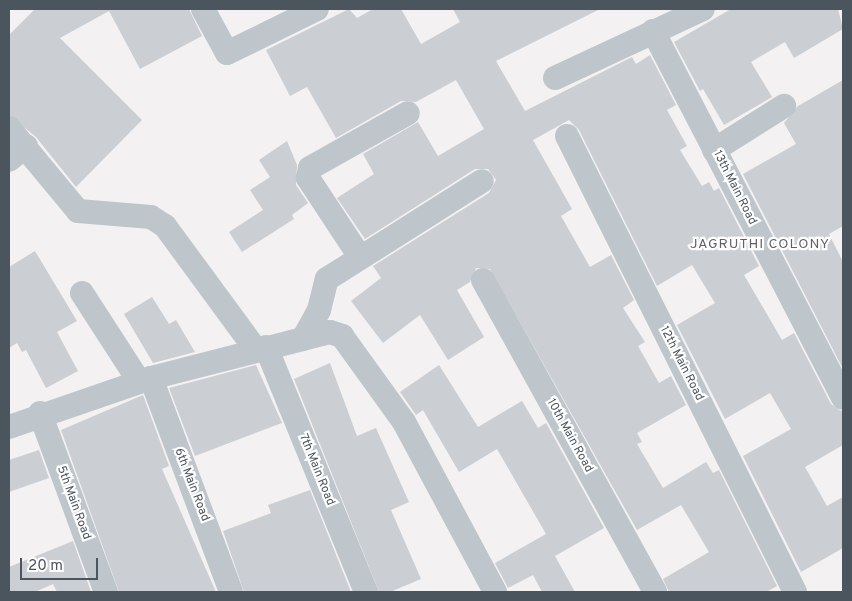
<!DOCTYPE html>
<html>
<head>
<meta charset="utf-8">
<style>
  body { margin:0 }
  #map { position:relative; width:852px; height:601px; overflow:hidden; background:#f3f1f1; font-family:Overpass,sans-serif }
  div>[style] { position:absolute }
  .building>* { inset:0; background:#cbced3 }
  .street>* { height:24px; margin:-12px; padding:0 12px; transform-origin:12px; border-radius:12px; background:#bec6cc }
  span { translate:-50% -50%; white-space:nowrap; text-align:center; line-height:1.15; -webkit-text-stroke:4.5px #fff; paint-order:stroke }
  .street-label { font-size:12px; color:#4b555d }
  .neighbourhood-label { font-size:14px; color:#5e6265; letter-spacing:1px }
  .frame { position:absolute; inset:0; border:10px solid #4b555d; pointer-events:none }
  .scale { position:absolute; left:20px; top:558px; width:78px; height:22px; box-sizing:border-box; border:2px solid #4b555d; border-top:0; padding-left:6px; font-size:15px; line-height:18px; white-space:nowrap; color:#4b555d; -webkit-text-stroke:4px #fff; paint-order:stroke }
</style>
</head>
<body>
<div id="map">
  <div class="building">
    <i style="clip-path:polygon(35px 9px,189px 9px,202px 36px,140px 69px,109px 11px,60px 38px,142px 120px,76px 187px,36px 137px,9px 115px,9px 35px)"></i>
    <i style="clip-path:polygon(349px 9px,357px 18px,373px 9px,401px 9px,421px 44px,460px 22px,453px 9px,600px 9px,496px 61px,525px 111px,632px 57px,636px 64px,650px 55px,676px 105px,667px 110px,687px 146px,680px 150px,702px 186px,709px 182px,714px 191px,719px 188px,759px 266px,744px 275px,782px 340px,794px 333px,831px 404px,843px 412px,843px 445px,805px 467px,827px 506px,843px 497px,843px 548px,801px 572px,743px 456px,791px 429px,770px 393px,725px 419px,677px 325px,715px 303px,692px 265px,657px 286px,579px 130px,569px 120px,533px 140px,572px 209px,561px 216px,590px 267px,611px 255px,634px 300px,623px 308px,645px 342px,638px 346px,659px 383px,671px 376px,686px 405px,637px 433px,642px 442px,637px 444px,663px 488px,706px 462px,713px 473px,719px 470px,777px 586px,766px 592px,669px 592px,663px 579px,709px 552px,681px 505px,637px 530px,490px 269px,476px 268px,470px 282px,457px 290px,484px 337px,448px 360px,420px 315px,383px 343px,351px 301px,381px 278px,373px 266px,489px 193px,496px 180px,488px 169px,475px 169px,365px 239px,337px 198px,374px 174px,363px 154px,418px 122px,438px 156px,484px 129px,456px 80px,416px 102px,401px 101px,336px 138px,307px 87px,290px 96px,266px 50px)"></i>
    <i style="clip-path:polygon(731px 9px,838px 9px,843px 29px,794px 58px,785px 42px,751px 62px,772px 97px,724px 125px,703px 89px,700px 91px,674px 42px)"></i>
    <i style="clip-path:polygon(843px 80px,843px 226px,829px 234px,843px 262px,843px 369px,743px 174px,796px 144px,784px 123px,798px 106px)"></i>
    <i style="clip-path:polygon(287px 141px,297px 165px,296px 185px,308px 203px,292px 215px,294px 219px,242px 252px,229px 232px,263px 210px,250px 190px,270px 177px,259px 160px)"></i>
    <i style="clip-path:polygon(35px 251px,77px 321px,57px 332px,78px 371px,46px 388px,26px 350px,22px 352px,17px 343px,9px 348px,9px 267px)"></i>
    <i style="clip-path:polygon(152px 297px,169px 324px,176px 320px,195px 352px,153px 363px,124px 314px)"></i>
    <i style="clip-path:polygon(330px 363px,357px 436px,376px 428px,409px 502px,391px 510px,421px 579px,390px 592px,379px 592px,294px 379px)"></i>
    <i style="clip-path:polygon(256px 365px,282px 423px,195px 456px,169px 388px)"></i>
    <i style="clip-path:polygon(439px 365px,478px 427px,522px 401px,538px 428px,546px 423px,604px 528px,555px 556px,575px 592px,542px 592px,533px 575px,508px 588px,495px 563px,546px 534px,497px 449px,459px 472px,423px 410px,416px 415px,400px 392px)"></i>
    <i style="clip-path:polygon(143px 395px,169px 466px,162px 469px,216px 592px,119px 592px,61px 430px)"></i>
    <i style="clip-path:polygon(39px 450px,49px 478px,9px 492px,9px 460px)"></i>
    <i style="clip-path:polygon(310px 490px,351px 592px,244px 592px,223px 531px,271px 513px,268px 505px)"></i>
    <i style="clip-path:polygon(73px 541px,91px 592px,57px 592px,53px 584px,35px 592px,9px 592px,9px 567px)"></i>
  </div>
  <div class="street">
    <i style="left:203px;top:9px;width:50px;rotate:61.4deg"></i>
    <i style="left:227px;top:53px;width:100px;rotate:-26.1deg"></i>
    <i style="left:653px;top:31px;width:413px;rotate:62.6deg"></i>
    <i style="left:555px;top:78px;width:163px;rotate:-25deg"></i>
    <i style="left:9px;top:128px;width:108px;rotate:50.3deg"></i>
    <i style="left:78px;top:211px;width:73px;rotate:4.7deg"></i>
    <i style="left:151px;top:217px;width:17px;rotate:33deg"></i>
    <i style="left:165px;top:226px;width:154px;rotate:53.7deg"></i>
    <i style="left:567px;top:136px;width:510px;rotate:63.43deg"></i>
    <i style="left:714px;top:150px;width:83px;rotate:-32.2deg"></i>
    <i style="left:9px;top:160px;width:22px;rotate:-39deg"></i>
    <i style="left:360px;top:257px;width:95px;rotate:-123.4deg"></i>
    <i style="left:308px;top:178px;width:10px;rotate:-79deg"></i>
    <i style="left:310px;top:168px;width:112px;rotate:-29.3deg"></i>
    <i style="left:483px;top:280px;width:356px;rotate:61.1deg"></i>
    <i style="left:82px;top:293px;width:105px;rotate:57.1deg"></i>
    <i style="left:303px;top:339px;width:33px;rotate:-61deg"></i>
    <i style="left:319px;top:310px;width:32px;rotate:-76deg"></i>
    <i style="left:327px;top:279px;width:183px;rotate:-32.3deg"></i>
    <i style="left:266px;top:347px;width:265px;rotate:67.8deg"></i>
    <i style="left:151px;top:378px;width:228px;rotate:69.5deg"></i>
    <i style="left:40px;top:413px;width:191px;rotate:69.8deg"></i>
    <i style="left:9px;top:427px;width:150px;rotate:-19deg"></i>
    <i style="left:151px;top:378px;width:185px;rotate:-14.4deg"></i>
    <i style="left:330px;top:332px;width:13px;rotate:18deg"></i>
    <i style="left:342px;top:336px;width:106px;rotate:54.2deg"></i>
    <i style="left:404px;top:422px;width:193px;rotate:61.8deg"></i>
  </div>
  <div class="street-label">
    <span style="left:734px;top:188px;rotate:63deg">13th Main Road</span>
    <span style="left:681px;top:364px;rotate:63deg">12th Main Road</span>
    <span style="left:569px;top:436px;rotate:61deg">10th Main Road</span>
    <span style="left:316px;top:470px;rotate:68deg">7th Main Road</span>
    <span style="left:191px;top:485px;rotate:69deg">6th Main Road</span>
    <span style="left:73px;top:503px;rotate:70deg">5th Main Road</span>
  </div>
  <div class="neighbourhood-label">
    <span style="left:760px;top:245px">JAGRUTHI COLONY</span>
  </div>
  <div class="frame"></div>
  <div class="scale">20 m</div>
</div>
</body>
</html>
